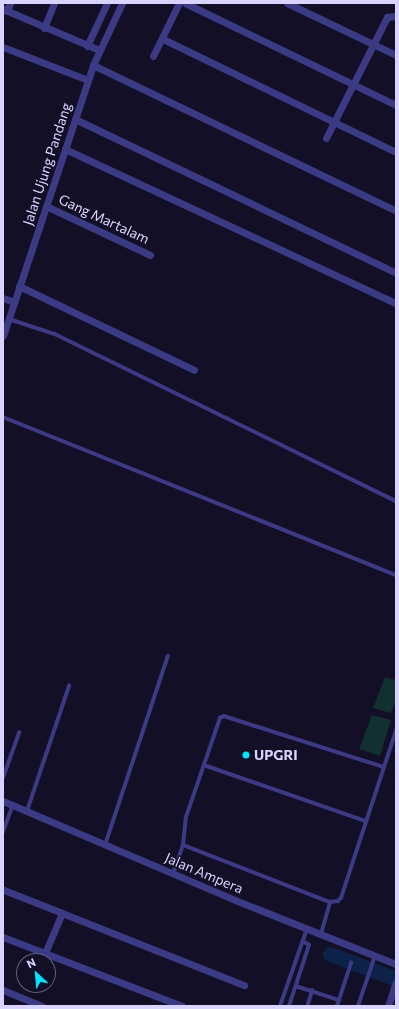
<!DOCTYPE html>
<html>
<head>
<meta charset="utf-8">
<style>
  body { margin:0 }
  #map { position:relative; width:399px; height:1009px; overflow:hidden; background:#130f26; font-family:Commissioner,sans-serif }
  div>[style] { position:absolute }
  .green>* { inset:0; background:#12302f }
  .river>* { height:15px; margin:-7.5px; padding:0 7.5px; transform-origin:7.5px; border-radius:7.5px; background:#0c2248 }
  .lane>* { height:3.5px; margin:-1.75px; padding:0 1.75px; transform-origin:1.75px; border-radius:1.75px; background:#3d3a85 }
  .street>* { height:7px; margin:-3.5px; padding:0 3.5px; transform-origin:3.5px; border-radius:3.5px; background:#3d3a85 }
  .dots>* { width:11px; height:11px; translate:-50% -50%; box-sizing:border-box; border:2px solid #130f26; border-radius:50% }
  span { translate:-50% -50%; white-space:nowrap; text-align:center; line-height:1.15; -webkit-text-stroke:3px #130f26; paint-order:stroke }
  .street-label { font-size:14px; color:#d9d4ff }
  .poi-label { font-size:14px; color:#d9d4ff; font-weight:700 }
  .left { translate:0 -50%; text-align:left }
  .frame { position:absolute; inset:0; border:4px solid #d9d4ff; pointer-events:none }
  .north { position:absolute; left:16px; top:953px; width:40px; height:40px; box-sizing:border-box; background:#130f26; border:1px solid #625e7d; border-radius:50%; rotate:334deg; font-size:11px; font-weight:700; line-height:16px; text-align:center; color:#d9d4ff }
  .north::after { content:''; display:block; margin:auto; width:14px; height:18px; background:#00e5ff; clip-path:polygon(50% 0,100% 100%,50% 72%,0 100%) }
</style>
</head>
<body>
<div id="map">
  <div class="green">
    <i style="clip-path:polygon(385px 677px,396px 680px,396px 701px,391px 713px,373px 708px)"></i>
    <i style="clip-path:polygon(372px 715px,391px 720px,380px 756px,359px 749px)"></i>
  </div>
  <div class="river">
    <i style="left:330px;top:954px;width:71px;rotate:20.7deg"></i>
  </div>
  <div class="lane">
    <i style="left:9px;top:319px;width:48px;rotate:18.1deg"></i>
    <i style="left:55px;top:334px;width:380px;rotate:26.1deg"></i>
    <i style="left:3px;top:417px;width:424px;rotate:21.9deg"></i>
    <i style="left:204px;top:765px;width:171px;rotate:19.1deg"></i>
    <i style="left:3px;top:778px;width:48px;rotate:-70.4deg"></i>
    <i style="left:27px;top:811px;width:132px;rotate:-71.4deg"></i>
    <i style="left:3px;top:832px;width:29px;rotate:-70deg"></i>
    <i style="left:105px;top:845px;width:199px;rotate:-71.6deg"></i>
    <i style="left:183px;top:845px;width:158px;rotate:21.2deg"></i>
    <i style="left:173px;top:874px;width:31px;rotate:-71deg"></i>
    <i style="left:183px;top:845px;width:28px;rotate:-84deg"></i>
    <i style="left:186px;top:817px;width:105px;rotate:-71deg"></i>
    <i style="left:220px;top:718px;width:4px;rotate:-27deg"></i>
    <i style="left:224px;top:716px;width:168px;rotate:17.7deg"></i>
    <i style="left:321px;top:934px;width:33px;rotate:-74deg"></i>
    <i style="left:330px;top:902px;width:8px;rotate:-7deg"></i>
    <i style="left:338px;top:901px;width:4px;rotate:-45deg"></i>
    <i style="left:341px;top:898px;width:176px;rotate:-71.8deg"></i>
    <i style="left:296px;top:986px;width:45px;rotate:18deg"></i>
    <i style="left:339px;top:1000px;width:39px;rotate:-72deg"></i>
    <i style="left:308px;top:1004px;width:14px;rotate:-73deg"></i>
    <i style="left:280px;top:1006px;width:82px;rotate:-70.7deg"></i>
    <i style="left:289px;top:1006px;width:64px;rotate:-71.8deg"></i>
    <i style="left:309px;top:945px;width:7px;rotate:-153deg"></i>
    <i style="left:337px;top:1006px;width:6px;rotate:-72deg"></i>
    <i style="left:358px;top:1006px;width:53px;rotate:-71.2deg"></i>
  </div>
  <div class="street">
    <i style="left:185px;top:3px;width:234px;rotate:25.8deg"></i>
    <i style="left:287px;top:3px;width:121px;rotate:25.5deg"></i>
    <i style="left:3px;top:9px;width:104px;rotate:23.1deg"></i>
    <i style="left:7px;top:11px;width:9px;rotate:-69deg"></i>
    <i style="left:44px;top:28px;width:27px;rotate:-68deg"></i>
    <i style="left:163px;top:39px;width:259px;rotate:25.9deg"></i>
    <i style="left:87px;top:46px;width:47px;rotate:-65.1deg"></i>
    <i style="left:3px;top:47px;width:91px;rotate:21.2deg"></i>
    <i style="left:153px;top:56px;width:59px;rotate:-63.9deg"></i>
    <i style="left:93px;top:65px;width:336px;rotate:25.7deg"></i>
    <i style="left:75px;top:119px;width:356px;rotate:25.6deg"></i>
    <i style="left:326px;top:138px;width:136px;rotate:-63.2deg"></i>
    <i style="left:387px;top:17px;width:9px;rotate:-6deg"></i>
    <i style="left:65px;top:149px;width:365px;rotate:25deg"></i>
    <i style="left:46px;top:206px;width:115px;rotate:25.2deg"></i>
    <i style="left:19px;top:286px;width:194px;rotate:25.6deg"></i>
    <i style="left:3px;top:298px;width:12px;rotate:20deg"></i>
    <i style="left:3px;top:336px;width:286px;rotate:-71.6deg"></i>
    <i style="left:93px;top:65px;width:68px;rotate:-64.9deg"></i>
    <i style="left:3px;top:801px;width:252px;rotate:23.1deg"></i>
    <i style="left:235px;top:900px;width:173px;rotate:21.7deg"></i>
    <i style="left:4px;top:890px;width:62px;rotate:21.6deg"></i>
    <i style="left:62px;top:913px;width:43px;rotate:113deg"></i>
    <i style="left:62px;top:913px;width:196px;rotate:21.6deg"></i>
    <i style="left:3px;top:937px;width:192px;rotate:21.1deg"></i>
    <i style="left:3px;top:990px;width:42px;rotate:22.3deg"></i>
    <i style="left:388px;top:1006px;width:25px;rotate:-72deg"></i>
  </div>
  <div class="dots">
    <i style="left:246px;top:755px;background:#00e5ff"></i>
  </div>
  <div class="street-label">
    <span style="left:47px;top:164px;rotate:-72deg">Jalan Ujung Pandang</span>
    <span style="left:104px;top:219px;rotate:25deg">Gang Martalam</span>
    <span style="left:204px;top:873px;rotate:23deg">Jalan Ampera</span>
  </div>
  <div class="poi-label">
    <span class="left" style="left:254px;top:755px">UPGRI</span>
  </div>
  <div class="frame"></div>
  <div class="north">N</div>
</div>
</body>
</html>
